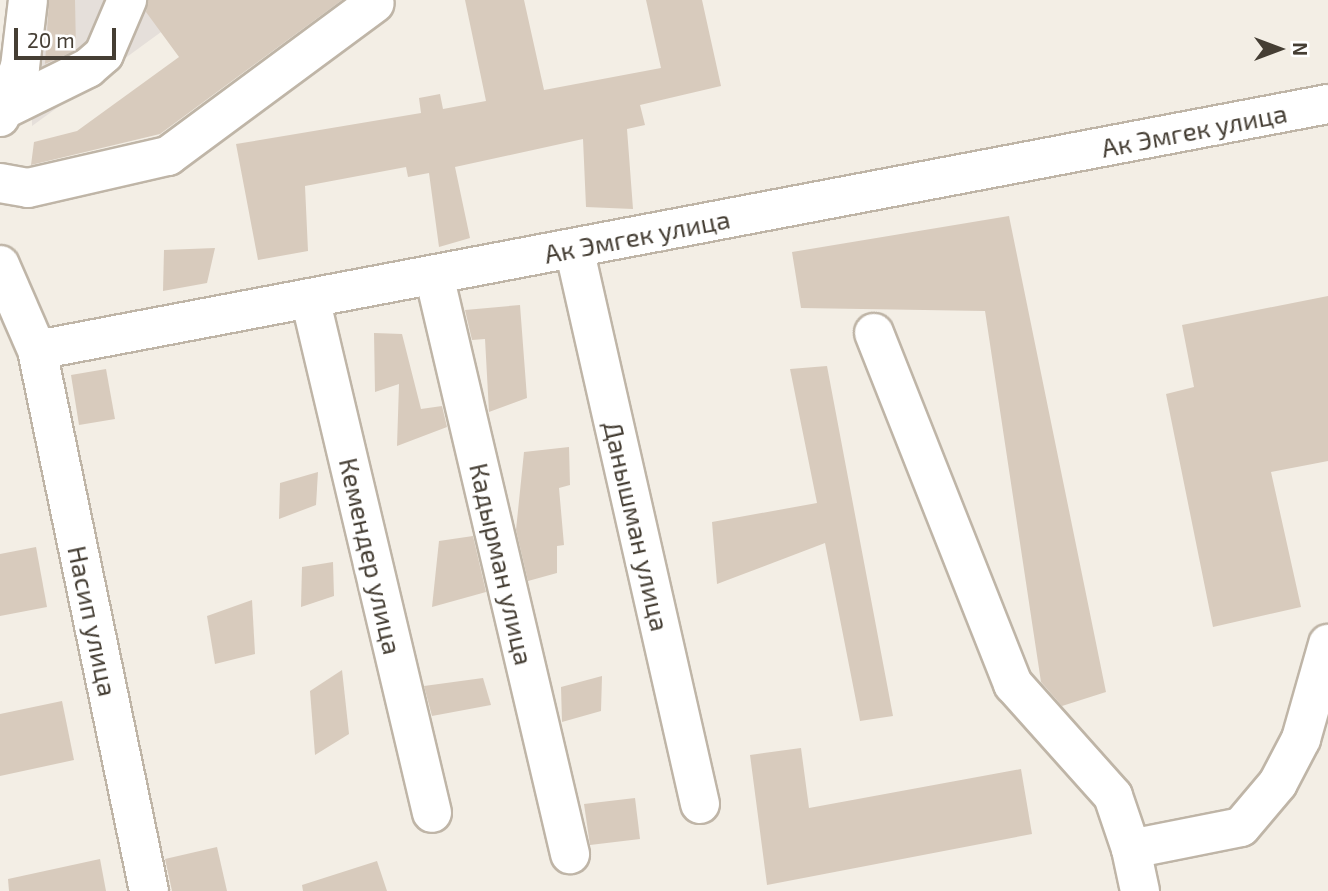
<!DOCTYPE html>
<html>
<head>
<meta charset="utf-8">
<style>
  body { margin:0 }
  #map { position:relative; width:1328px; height:891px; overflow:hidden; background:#f3eee5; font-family:"Exo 2",sans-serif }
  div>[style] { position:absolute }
  .industrial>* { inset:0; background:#e5dfda }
  .building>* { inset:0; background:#d8cbbd }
  .roads { filter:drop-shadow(2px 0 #bfb5a7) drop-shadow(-2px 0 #bfb5a7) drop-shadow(0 2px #bfb5a7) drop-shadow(0 -2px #bfb5a7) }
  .minor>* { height:38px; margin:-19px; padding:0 19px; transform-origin:19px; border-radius:19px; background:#fff }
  span { translate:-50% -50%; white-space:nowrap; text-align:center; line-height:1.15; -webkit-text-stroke:7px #fff; paint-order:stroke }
  .street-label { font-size:26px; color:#453e34 }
  .north { position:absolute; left:1244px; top:14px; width:70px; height:70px; -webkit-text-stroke:5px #fff; paint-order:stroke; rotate:90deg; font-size:19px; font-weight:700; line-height:28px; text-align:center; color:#453e34 }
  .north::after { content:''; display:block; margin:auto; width:24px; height:32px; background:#453e34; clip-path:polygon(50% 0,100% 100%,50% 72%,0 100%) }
  .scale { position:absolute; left:14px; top:28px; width:102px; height:32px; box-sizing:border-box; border:4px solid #453e34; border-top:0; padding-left:9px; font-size:21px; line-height:24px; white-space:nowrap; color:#453e34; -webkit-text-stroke:5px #fff; paint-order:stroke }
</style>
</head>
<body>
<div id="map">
  <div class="industrial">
    <i style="clip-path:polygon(31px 0,205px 0,32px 126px)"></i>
  </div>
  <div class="building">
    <i style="clip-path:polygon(49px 0,75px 0,76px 50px,45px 64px)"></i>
    <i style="clip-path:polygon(148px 0,342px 0,160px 134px,31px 165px,34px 142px,77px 131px,179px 57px,146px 12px)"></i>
    <i style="clip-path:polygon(465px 0,524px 0,544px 90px,661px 68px,646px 0,702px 0,721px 86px,640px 105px,645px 125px,627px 129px,633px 209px,586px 207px,583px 139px,455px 167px,470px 238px,439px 247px,429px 173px,408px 177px,406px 167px,305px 186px,308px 251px,258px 260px,236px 144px,421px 113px,419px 98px,440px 94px,443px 109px,486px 101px)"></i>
    <i style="clip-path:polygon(1009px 216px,1106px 692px,1062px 706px,1041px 682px,985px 311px,801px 308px,792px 252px)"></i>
    <i style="clip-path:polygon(215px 248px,207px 283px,163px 291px,164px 250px)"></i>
    <i style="clip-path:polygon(1328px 296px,1328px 461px,1271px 472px,1301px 607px,1213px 627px,1166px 394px,1194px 387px,1182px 325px)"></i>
    <i style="clip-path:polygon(520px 305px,527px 398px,489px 412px,485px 339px,472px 340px,465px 310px)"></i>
    <i style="clip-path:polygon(374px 333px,402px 334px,421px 409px,442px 406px,447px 427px,397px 446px,399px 384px,375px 392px)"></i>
    <i style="clip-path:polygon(827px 366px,893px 716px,860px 721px,825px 543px,717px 584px,712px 522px,817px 503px,790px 369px)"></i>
    <i style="clip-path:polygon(106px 369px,115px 419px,79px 425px,71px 375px)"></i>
    <i style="clip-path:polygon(569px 447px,570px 485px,559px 488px,564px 545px,557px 546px,557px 573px,528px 581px,516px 530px,524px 452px)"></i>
    <i style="clip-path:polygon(318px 472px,316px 505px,279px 519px,280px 483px)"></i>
    <i style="clip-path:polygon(473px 536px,486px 592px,432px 607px,439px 541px)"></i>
    <i style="clip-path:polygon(36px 547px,47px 607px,0 616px,0 554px)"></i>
    <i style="clip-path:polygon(333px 562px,334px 596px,301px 607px,302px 567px)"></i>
    <i style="clip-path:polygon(252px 600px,255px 654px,215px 664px,207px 616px)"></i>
    <i style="clip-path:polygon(342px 670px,349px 734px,315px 755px,310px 691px)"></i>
    <i style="clip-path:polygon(602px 676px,601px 711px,562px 722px,561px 687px)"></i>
    <i style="clip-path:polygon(483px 678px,491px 705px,432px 716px,424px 686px)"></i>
    <i style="clip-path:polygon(62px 701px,74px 760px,0 776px,0 714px)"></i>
    <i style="clip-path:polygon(801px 748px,809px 808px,1021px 769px,1032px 834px,767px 885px,750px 755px)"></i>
    <i style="clip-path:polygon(635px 798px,640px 839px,590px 845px,584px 804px)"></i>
    <i style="clip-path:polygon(217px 847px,227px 891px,172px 891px,165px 859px)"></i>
    <i style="clip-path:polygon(100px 859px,106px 891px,9px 891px,8px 879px)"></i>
    <i style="clip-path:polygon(377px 861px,387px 891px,303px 891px,302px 885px)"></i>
  </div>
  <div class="roads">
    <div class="minor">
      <i style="left:3px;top:110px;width:95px;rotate:-26.3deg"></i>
      <i style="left:88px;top:68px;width:21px;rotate:-41deg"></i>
      <i style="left:104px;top:54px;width:59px;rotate:-66.9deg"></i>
      <i style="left:0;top:117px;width:54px;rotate:-68.2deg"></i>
      <i style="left:20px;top:67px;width:67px;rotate:-83.2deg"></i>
      <i style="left:0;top:183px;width:28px;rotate:10deg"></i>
      <i style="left:28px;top:188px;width:144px;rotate:-12.9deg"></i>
      <i style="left:168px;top:156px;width:257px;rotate:-36.5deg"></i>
      <i style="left:574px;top:248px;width:570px;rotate:77.23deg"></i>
      <i style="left:0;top:265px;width:93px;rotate:66.5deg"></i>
      <i style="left:37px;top:350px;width:552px;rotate:78.3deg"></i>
      <i style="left:434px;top:275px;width:595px;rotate:76.78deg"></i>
      <i style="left:310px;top:298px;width:529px;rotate:76.67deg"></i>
      <i style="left:874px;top:333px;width:378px;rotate:68.4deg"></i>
      <i style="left:1013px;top:684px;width:150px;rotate:48.2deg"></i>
      <i style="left:1113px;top:796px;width:56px;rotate:71.2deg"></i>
      <i style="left:37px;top:350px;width:1314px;rotate:-10.79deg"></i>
      <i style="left:1140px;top:891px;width:43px;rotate:-102.1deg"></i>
      <i style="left:1131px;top:849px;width:112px;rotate:-11.3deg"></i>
      <i style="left:1241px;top:827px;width:57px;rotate:-49.9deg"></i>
      <i style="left:1278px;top:783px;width:50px;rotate:-62.4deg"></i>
      <i style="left:1301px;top:739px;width:99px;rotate:-74.1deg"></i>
    </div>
  </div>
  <div class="street-label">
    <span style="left:1194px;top:130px;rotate:-11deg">Ак Эмгек улица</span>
    <span style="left:637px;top:236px;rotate:-11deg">Ак Эмгек улица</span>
    <span style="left:637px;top:526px;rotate:77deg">Данышман улица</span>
    <span style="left:371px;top:556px;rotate:77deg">Кемендер улица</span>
    <span style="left:502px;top:564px;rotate:77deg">Кадырман улица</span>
    <span style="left:93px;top:621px;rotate:78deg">Насип улица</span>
  </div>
  <div class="north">N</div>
  <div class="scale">20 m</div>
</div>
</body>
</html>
